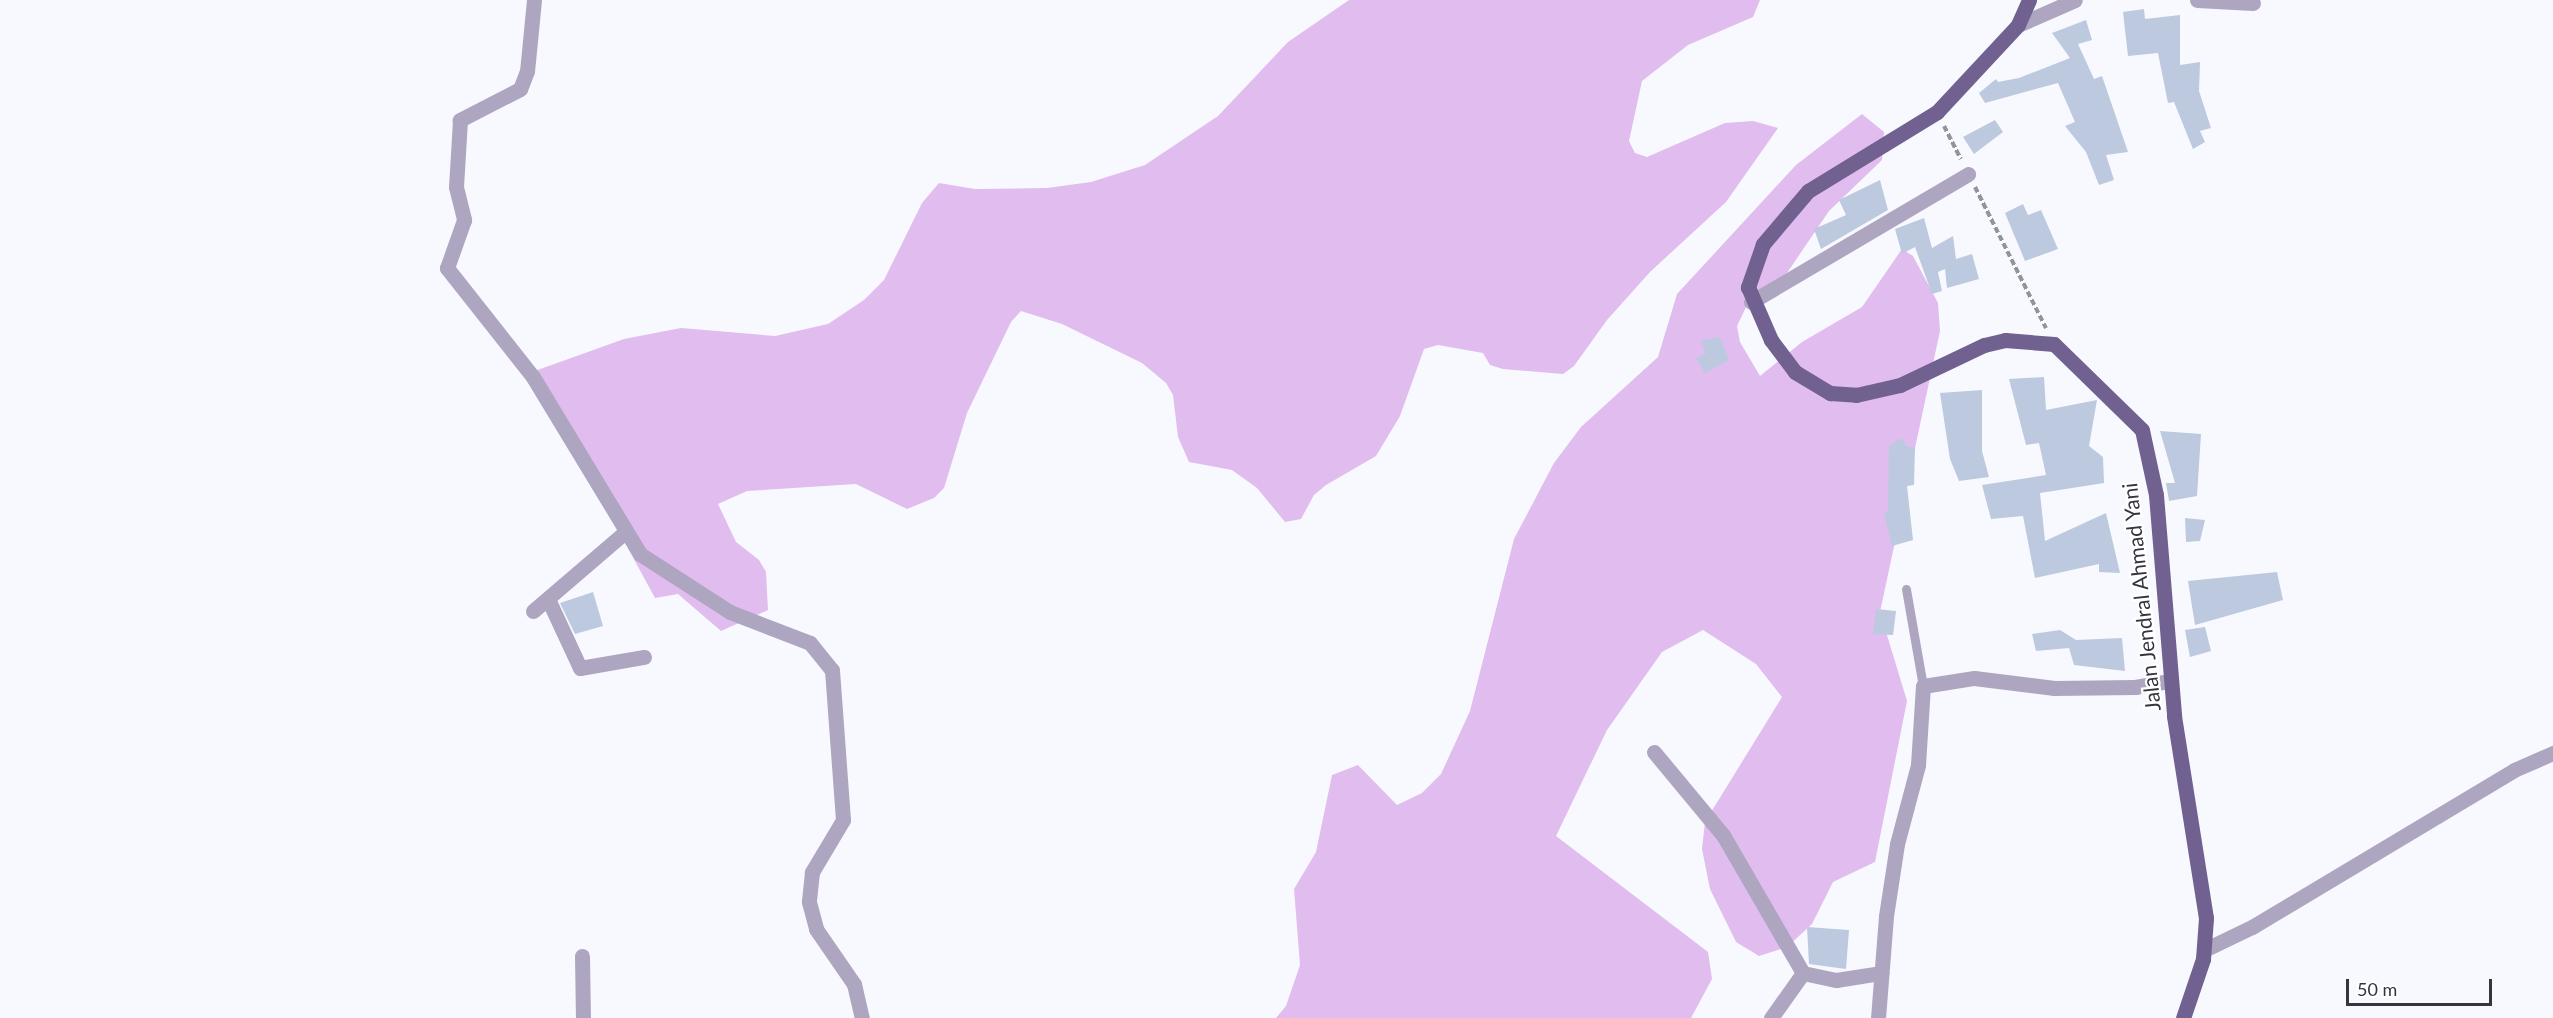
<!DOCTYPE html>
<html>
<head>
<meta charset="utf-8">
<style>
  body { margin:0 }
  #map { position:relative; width:2553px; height:1018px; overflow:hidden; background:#f8f9fe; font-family:Lato,sans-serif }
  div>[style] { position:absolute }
  .green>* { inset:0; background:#e1bcee }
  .building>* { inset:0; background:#bcc9df }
  .path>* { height:4px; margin-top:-2px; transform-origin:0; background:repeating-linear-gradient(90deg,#93949b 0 6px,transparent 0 9px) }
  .service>* { height:9px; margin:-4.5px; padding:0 4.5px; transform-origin:4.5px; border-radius:4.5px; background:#aea6c1 }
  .minor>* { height:15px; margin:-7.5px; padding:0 7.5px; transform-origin:7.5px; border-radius:7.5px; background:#aea6c1 }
  .primary>* { height:15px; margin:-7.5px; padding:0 7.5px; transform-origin:7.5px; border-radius:7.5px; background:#706190 }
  span { translate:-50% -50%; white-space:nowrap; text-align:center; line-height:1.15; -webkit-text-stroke:4.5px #fff; paint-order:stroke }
  .street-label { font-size:21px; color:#34353e }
  .scale { position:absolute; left:2346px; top:979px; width:146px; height:27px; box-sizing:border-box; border:3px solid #34353e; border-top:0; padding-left:8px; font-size:18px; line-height:21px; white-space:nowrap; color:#34353e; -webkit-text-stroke:4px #fff; paint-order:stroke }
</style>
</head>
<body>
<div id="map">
  <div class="green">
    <i style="clip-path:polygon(1349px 0,1760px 0,1753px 17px,1688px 45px,1642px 81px,1629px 141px,1635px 153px,1647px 157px,1725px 123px,1753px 121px,1778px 128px,1726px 202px,1650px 272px,1607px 320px,1574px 366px,1563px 374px,1503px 369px,1490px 365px,1483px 353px,1438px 345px,1424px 349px,1400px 416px,1376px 456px,1326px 485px,1314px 495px,1301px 519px,1285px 522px,1257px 488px,1232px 470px,1189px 462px,1178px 437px,1173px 395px,1166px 383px,1142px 363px,1062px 324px,1021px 311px,1011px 322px,967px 413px,944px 488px,934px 498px,907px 509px,856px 484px,747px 491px,718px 504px,736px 542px,759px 560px,766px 572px,768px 610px,721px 631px,678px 594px,655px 598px,532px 372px,624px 339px,681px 328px,775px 336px,828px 324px,864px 300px,884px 280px,922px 203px,939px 183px,975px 189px,1047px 188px,1091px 182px,1145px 165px,1218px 116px,1288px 42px)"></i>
    <i style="clip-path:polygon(1862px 114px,1884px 132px,1882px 160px,1829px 211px,1787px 273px,1749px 301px,1737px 326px,1740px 342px,1760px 376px,1802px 342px,1862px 307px,1902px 249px,1913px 256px,1938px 303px,1940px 331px,1880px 612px,1907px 701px,1875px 862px,1833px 882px,1812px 924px,1787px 947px,1759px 956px,1736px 942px,1710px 889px,1702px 849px,1705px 822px,1782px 697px,1756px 664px,1703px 630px,1662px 652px,1607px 730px,1556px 836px,1708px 952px,1712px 979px,1691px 1018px,1276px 1018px,1286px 1006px,1300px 965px,1294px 889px,1316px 852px,1332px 775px,1358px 765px,1397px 805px,1422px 793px,1441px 774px,1470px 711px,1514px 539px,1554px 463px,1581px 427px,1658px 357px,1677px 294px,1796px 165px)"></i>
  </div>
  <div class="building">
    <i style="clip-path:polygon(2144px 9px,2145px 19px,2180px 15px,2180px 65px,2200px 62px,2199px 91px,2211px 128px,2200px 131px,2205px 142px,2193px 149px,2174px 102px,2168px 103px,2158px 53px,2128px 56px,2123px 12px)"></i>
    <i style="clip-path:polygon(2086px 20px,2092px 40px,2078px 44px,2094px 79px,2102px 76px,2128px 152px,2106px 155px,2114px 180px,2099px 185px,2086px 152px,2065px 126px,2075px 122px,2058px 83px,1985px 103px,1979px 93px,1996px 79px,1998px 82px,2019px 78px,2070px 58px,2052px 33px)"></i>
    <i style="clip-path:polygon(1995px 120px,2003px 132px,1974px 154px,1963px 137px)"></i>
    <i style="clip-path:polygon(1880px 180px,1888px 210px,1821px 249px,1814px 229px,1846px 215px,1839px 200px)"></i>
    <i style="clip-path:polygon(2023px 204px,2028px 215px,2041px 210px,2058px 249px,2025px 261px,2005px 213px)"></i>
    <i style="clip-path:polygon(1924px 218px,1932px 248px,1953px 236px,1956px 259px,1972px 254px,1979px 279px,1947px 288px,1945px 269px,1938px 272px,1942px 291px,1932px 294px,1915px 247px,1902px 254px,1895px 229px)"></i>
    <i style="clip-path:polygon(1720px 337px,1729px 360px,1705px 373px,1696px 358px,1706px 354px,1701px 341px)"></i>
    <i style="clip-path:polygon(2044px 377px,2046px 410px,2097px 400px,2089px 446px,2103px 457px,2104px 483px,2040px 493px,2045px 541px,2106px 513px,2120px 573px,2099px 572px,2099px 564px,2035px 578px,2023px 516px,1991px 519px,1982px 485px,2046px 475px,2039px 443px,2026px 445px,2009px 379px)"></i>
    <i style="clip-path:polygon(1982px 390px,1982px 451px,1989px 477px,1959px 481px,1950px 459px,1940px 393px)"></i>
    <i style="clip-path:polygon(2160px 431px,2201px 434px,2197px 496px,2169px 501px,2166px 483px,2175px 483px)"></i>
    <i style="clip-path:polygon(1902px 438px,1907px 447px,1915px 447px,1914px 485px,1907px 486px,1913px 540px,1892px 546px,1884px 514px,1888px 512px,1889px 446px)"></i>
    <i style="clip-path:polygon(2185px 518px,2205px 520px,2200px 541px,2186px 542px)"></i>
    <i style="clip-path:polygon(2277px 572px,2283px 600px,2195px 625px,2188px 581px)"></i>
    <i style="clip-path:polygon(593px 592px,603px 626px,575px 634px,560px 603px)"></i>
    <i style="clip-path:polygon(1876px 609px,1896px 611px,1893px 635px,1873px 634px)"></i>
    <i style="clip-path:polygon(2205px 627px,2211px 651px,2190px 657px,2185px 630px)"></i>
    <i style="clip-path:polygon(2060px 630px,2076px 640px,2122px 638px,2125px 671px,2074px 665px,2069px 648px,2036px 651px,2032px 634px)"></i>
    <i style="clip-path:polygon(1807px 927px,1849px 930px,1846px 969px,1809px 964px)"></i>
  </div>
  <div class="path">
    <i style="left:1944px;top:126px;width:37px;rotate:63deg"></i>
    <i style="left:1975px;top:187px;width:158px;rotate:63.3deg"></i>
  </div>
  <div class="service">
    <i style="left:1906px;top:589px;width:98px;rotate:80.1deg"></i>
  </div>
  <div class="minor">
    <i style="left:534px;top:0;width:71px;rotate:95.6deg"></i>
    <i style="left:527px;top:71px;width:19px;rotate:111deg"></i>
    <i style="left:520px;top:89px;width:68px;rotate:152.7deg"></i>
    <i style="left:460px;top:120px;width:67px;rotate:93.4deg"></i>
    <i style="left:456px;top:187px;width:34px;rotate:76deg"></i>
    <i style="left:464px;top:220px;width:51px;rotate:109.5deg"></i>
    <i style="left:447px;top:268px;width:139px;rotate:51.7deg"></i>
    <i style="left:533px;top:377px;width:207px;rotate:58.8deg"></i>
    <i style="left:640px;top:554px;width:107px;rotate:32.8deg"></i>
    <i style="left:730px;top:612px;width:86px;rotate:21.2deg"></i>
    <i style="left:810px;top:643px;width:35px;rotate:51deg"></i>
    <i style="left:832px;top:670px;width:150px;rotate:85.8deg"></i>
    <i style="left:843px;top:820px;width:61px;rotate:120.8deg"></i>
    <i style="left:812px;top:872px;width:30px;rotate:96deg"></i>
    <i style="left:809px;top:902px;width:28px;rotate:75deg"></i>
    <i style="left:816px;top:929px;width:67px;rotate:55.4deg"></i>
    <i style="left:854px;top:984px;width:35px;rotate:77deg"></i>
    <i style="left:2197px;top:0;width:56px;rotate:3.1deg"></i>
    <i style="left:2018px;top:25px;width:62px;rotate:-23.7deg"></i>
    <i style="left:1751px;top:302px;width:252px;rotate:-30.5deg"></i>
    <i style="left:548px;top:599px;width:76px;rotate:65.1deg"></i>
    <i style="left:580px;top:668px;width:65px;rotate:-9.8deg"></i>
    <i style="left:533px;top:611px;width:120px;rotate:-40.6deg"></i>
    <i style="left:1654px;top:752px;width:108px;rotate:50.3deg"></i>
    <i style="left:1723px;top:835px;width:160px;rotate:59.9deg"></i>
    <i style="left:1803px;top:973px;width:34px;rotate:12deg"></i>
    <i style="left:1836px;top:980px;width:46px;rotate:-8.8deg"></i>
    <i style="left:2204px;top:950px;width:53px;rotate:-25.6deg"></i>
    <i style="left:2252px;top:927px;width:305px;rotate:-30.9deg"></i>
    <i style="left:2514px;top:770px;width:43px;rotate:-23.6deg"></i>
    <i style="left:582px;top:956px;width:62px;rotate:89.1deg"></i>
    <i style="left:1771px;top:1018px;width:55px;rotate:-54.6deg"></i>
    <i style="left:1878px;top:1018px;width:102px;rotate:-85.5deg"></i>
    <i style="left:1886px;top:916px;width:73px;rotate:-81.3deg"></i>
    <i style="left:1897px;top:844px;width:82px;rotate:-75.1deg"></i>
    <i style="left:1918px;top:765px;width:79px;rotate:-86.4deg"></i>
    <i style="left:1923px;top:686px;width:52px;rotate:-8.9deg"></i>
    <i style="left:1974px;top:678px;width:81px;rotate:7.1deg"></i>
    <i style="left:2054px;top:688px;width:81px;rotate:-0.7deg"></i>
    <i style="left:2135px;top:687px;width:35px;rotate:-10deg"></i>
  </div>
  <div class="primary">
    <i style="left:2029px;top:0;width:27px;rotate:114deg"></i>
    <i style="left:2018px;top:25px;width:119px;rotate:133deg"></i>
    <i style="left:1937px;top:112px;width:151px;rotate:148.5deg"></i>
    <i style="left:1808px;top:191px;width:70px;rotate:130.3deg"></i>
    <i style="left:1763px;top:244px;width:46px;rotate:109.2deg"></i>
    <i style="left:1748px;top:287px;width:58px;rotate:66.5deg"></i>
    <i style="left:1771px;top:340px;width:40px;rotate:53deg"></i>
    <i style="left:1795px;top:372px;width:41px;rotate:31deg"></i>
    <i style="left:1830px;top:393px;width:26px;rotate:4deg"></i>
    <i style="left:1856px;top:395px;width:45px;rotate:-12.8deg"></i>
    <i style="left:1900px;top:385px;width:93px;rotate:-25.5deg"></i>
    <i style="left:1984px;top:345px;width:22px;rotate:-13deg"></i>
    <i style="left:2005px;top:340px;width:49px;rotate:4.7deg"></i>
    <i style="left:2054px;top:344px;width:123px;rotate:44.3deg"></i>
    <i style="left:2142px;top:430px;width:66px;rotate:77.8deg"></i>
    <i style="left:2156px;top:495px;width:222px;rotate:85.3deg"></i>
    <i style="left:2174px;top:716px;width:205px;rotate:81deg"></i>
    <i style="left:2206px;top:918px;width:41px;rotate:94.2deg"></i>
    <i style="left:2203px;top:959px;width:62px;rotate:108.7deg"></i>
  </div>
  <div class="street-label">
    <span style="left:2141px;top:597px;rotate:-96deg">Jalan Jendral Ahmad Yani</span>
  </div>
  <div class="scale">50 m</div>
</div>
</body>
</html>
